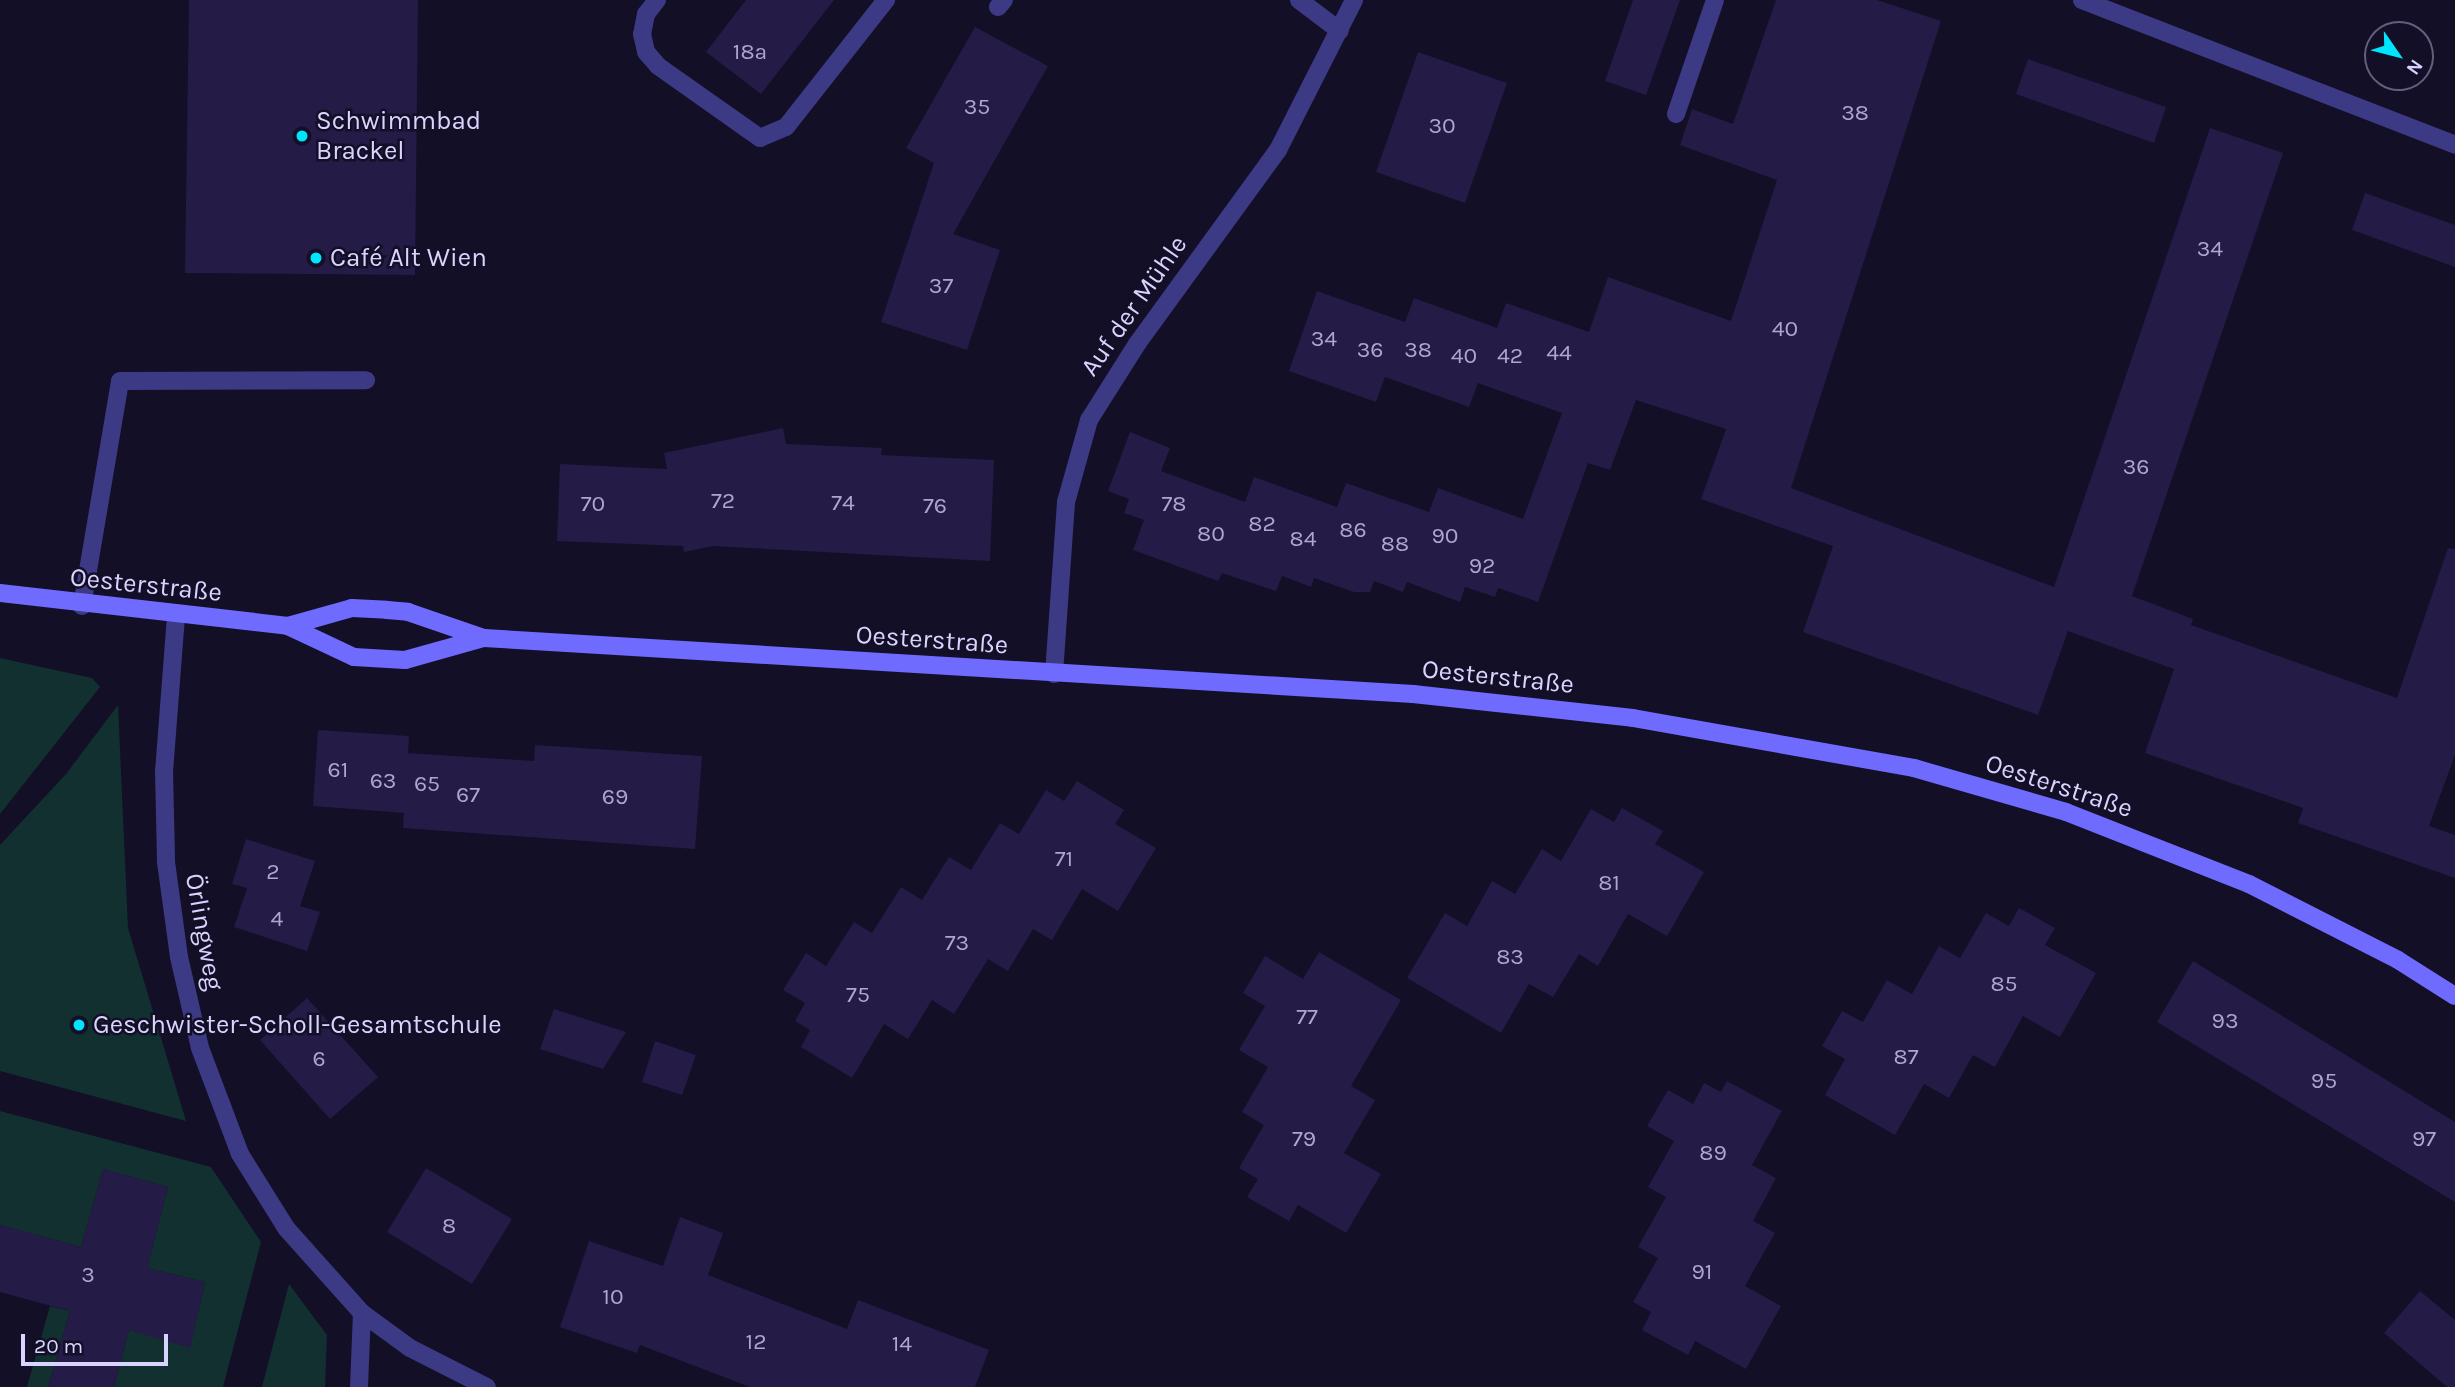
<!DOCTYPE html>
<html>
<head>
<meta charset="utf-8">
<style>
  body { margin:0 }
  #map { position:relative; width:2455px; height:1387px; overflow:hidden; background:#130f26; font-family:Karla,sans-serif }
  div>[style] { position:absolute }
  .green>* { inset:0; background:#12302f }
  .building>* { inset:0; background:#241b47 }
  .lane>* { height:18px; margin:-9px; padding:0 9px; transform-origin:9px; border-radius:9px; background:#3d3a85 }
  .street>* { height:18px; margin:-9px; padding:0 9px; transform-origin:9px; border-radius:9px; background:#3d3a85 }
  .secondary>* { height:18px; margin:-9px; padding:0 9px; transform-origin:9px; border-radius:9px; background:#6f6bff }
  .dots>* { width:19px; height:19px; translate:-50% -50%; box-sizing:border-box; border:4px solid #130f26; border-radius:50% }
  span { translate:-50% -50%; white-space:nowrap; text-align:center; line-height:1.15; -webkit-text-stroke:5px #130f26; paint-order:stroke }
  .number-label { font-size:23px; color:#aca6d1 }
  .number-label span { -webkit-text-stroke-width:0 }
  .poi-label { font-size:26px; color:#d9d4ff }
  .left { translate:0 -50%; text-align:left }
  .street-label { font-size:26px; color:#d9d4ff }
  .north { position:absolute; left:2364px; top:21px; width:70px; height:70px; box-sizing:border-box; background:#130f26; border:2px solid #625e7d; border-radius:50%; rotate:125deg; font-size:19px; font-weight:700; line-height:28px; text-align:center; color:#d9d4ff }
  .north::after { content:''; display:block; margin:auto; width:24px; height:32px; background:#00e5ff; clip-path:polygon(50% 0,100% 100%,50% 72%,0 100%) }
  .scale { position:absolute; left:21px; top:1334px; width:147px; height:32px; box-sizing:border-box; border:4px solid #d9d4ff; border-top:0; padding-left:9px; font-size:21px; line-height:24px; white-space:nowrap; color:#d9d4ff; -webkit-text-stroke:5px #130f26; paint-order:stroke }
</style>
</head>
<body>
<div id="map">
  <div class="green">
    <i style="clip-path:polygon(0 658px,92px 678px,100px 687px,0 814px)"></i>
    <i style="clip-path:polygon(118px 705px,128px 928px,186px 1121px,0 1071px,0 845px,66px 774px)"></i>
    <i style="clip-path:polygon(0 1111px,211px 1167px,261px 1242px,223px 1387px,114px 1387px,129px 1330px,190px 1347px,205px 1282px,147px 1268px,168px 1187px,103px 1169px,81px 1247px,0 1225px)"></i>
    <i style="clip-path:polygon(289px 1284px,327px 1335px,325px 1387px,262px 1387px)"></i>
    <i style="clip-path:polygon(50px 1306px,70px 1311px,48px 1387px,27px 1387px)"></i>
  </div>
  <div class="building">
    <i style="clip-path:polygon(189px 0,418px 0,415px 275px,185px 273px)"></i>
    <i style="clip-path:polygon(746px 0,834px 0,761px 94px,706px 52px)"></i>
    <i style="clip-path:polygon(1633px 0,1680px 0,1646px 95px,1605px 81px)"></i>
    <i style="clip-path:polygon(1776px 0,1877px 0,1941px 21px,1791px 488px,2054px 587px,2210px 128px,2283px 153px,2132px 596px,2193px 619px,2191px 625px,2397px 698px,2448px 548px,2455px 549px,2455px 755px,2429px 826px,2455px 835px,2455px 878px,2298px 823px,2303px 808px,2145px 753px,2174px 669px,2068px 631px,2038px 715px,1803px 632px,1833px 546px,1701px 499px,1726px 429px,1636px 400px,1610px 470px,1588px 463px,1538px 602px,1498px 588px,1495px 597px,1465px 587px,1460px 602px,1407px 582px,1403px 592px,1374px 581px,1370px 592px,1354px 592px,1314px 578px,1311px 587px,1282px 576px,1276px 591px,1222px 573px,1218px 581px,1133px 550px,1144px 520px,1124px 513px,1129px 499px,1108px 491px,1130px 432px,1170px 448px,1161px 471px,1245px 502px,1254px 477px,1337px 507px,1346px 483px,1429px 512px,1438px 488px,1523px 519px,1562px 413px,1478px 383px,1469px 407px,1385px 377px,1376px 402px,1289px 371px,1317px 291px,1405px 322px,1414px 298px,1497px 328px,1506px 303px,1589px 332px,1608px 277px,1731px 321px,1777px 180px,1680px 145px,1692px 109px,1733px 124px)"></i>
    <i style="clip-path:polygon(975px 27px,1048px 66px,953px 234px,1000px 250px,967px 350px,881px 322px,934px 163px,906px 148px)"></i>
    <i style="clip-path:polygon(1418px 52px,1507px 83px,1465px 203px,1376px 172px)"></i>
    <i style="clip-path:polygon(2028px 59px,2166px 107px,2154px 143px,2016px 94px)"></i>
    <i style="clip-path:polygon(2365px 193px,2455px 225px,2455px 267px,2352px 230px)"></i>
    <i style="clip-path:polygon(783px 428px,786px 444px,882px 448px,881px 455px,994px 460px,990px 561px,713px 546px,684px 552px,683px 546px,557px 541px,560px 464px,667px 469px,664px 453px)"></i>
    <i style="clip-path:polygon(318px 730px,409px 736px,408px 753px,534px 761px,535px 745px,702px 756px,695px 849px,403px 828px,404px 813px,313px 806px)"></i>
    <i style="clip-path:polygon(1077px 781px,1124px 810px,1115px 824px,1156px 848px,1118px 911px,1082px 889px,1052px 940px,1033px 929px,1008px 971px,988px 959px,954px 1014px,932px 1000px,908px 1039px,884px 1024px,852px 1078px,801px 1047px,810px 1030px,795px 1021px,805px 1003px,783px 990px,806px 953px,826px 966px,854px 922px,872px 933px,901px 887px,922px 900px,949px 857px,971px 870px,1000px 823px,1019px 834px,1046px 790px,1064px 801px)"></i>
    <i style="clip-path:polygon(1622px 808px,1663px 831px,1655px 844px,1704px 872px,1667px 936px,1628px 914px,1598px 966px,1579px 954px,1553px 997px,1529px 984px,1501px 1033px,1407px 978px,1445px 913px,1467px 926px,1492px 881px,1515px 894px,1542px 849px,1561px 861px,1591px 809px,1614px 822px)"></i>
    <i style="clip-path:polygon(246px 839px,315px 861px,300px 906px,320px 912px,307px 951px,234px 927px,247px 888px,232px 884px)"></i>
    <i style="clip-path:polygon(2019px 908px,2055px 928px,2045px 945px,2096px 973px,2060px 1037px,2023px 1016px,1995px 1067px,1973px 1055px,1949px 1098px,1924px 1084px,1895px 1135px,1825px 1095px,1845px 1059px,1822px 1046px,1842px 1011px,1863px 1022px,1887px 980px,1912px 994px,1939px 946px,1960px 958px,1986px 913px,2009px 926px)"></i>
    <i style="clip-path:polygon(1319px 952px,1401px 1000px,1351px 1086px,1375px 1100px,1344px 1153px,1381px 1174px,1346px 1233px,1298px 1205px,1289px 1221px,1247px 1197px,1258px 1179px,1239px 1168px,1264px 1125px,1242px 1112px,1268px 1067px,1239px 1050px,1265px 1006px,1243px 993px,1265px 956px,1303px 979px)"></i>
    <i style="clip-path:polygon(2193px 961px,2455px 1122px,2455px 1202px,2157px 1022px)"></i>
    <i style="clip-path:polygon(307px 998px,378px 1077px,330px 1119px,260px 1040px)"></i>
    <i style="clip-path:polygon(554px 1009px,626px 1032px,603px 1069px,540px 1049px)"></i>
    <i style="clip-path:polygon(655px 1041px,696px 1055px,682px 1095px,642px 1082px)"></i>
    <i style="clip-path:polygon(1727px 1081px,1782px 1111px,1752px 1165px,1776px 1178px,1753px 1221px,1775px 1233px,1745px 1286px,1781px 1306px,1746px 1369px,1695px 1341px,1688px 1355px,1642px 1330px,1651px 1312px,1633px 1302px,1658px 1258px,1638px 1247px,1666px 1197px,1648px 1187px,1674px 1141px,1647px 1126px,1668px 1090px,1693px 1104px,1704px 1083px,1721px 1092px)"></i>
    <i style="clip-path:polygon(426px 1168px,512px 1219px,472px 1284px,387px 1232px)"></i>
    <i style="clip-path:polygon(103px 1169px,168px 1187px,147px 1268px,205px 1282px,190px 1348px,129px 1330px,114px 1387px,48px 1387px,70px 1311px,0 1292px,0 1225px,81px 1247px)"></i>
    <i style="clip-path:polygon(680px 1217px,723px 1233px,708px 1275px,847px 1329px,858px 1300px,989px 1350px,975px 1387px,750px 1387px,640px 1345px,637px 1353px,560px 1327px,589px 1241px,663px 1266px)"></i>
    <i style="clip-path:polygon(2420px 1291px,2455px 1320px,2455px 1387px,2447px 1387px,2384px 1333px)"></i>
  </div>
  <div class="lane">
    <i style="left:657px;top:0;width:18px;rotate:128deg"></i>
    <i style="left:646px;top:14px;width:20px;rotate:101deg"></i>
    <i style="left:642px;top:34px;width:18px;rotate:77deg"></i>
    <i style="left:646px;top:52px;width:18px;rotate:49deg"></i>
    <i style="left:658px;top:66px;width:125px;rotate:35.2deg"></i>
    <i style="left:760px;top:138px;width:28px;rotate:-23deg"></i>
    <i style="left:786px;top:127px;width:162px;rotate:-51.8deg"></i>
    <i style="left:998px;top:7px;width:9px;rotate:-49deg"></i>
    <i style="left:1676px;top:114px;width:120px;rotate:-71.1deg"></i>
    <i style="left:82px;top:606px;width:228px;rotate:-80.4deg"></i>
    <i style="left:120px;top:381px;width:246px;rotate:-0.2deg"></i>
  </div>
  <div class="street">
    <i style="left:1299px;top:0;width:51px;rotate:37.1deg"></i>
    <i style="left:2082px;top:0;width:400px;rotate:21.2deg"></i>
    <i style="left:176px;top:616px;width:155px;rotate:94.4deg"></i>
    <i style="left:164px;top:771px;width:91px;rotate:88.7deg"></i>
    <i style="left:166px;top:862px;width:96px;rotate:82.2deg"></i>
    <i style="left:179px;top:957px;width:93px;rotate:77deg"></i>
    <i style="left:200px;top:1048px;width:113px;rotate:69.3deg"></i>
    <i style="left:240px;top:1154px;width:87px;rotate:58.1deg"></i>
    <i style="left:286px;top:1228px;width:114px;rotate:48.2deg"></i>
    <i style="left:362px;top:1313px;width:59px;rotate:36.1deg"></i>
    <i style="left:410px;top:1348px;width:86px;rotate:26.9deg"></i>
    <i style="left:1054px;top:674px;width:172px;rotate:-86deg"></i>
    <i style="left:1066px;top:502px;width:85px;rotate:-74.3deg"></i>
    <i style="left:1089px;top:420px;width:90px;rotate:-57.7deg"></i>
    <i style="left:1137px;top:344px;width:240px;rotate:-54deg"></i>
    <i style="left:1278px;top:150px;width:168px;rotate:-63.1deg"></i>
    <i style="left:359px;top:1387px;width:74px;rotate:-87.7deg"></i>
  </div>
  <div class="secondary">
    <i style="left:0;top:593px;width:290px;rotate:6.5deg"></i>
    <i style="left:288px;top:626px;width:73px;rotate:25.2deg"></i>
    <i style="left:354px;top:657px;width:51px;rotate:3.4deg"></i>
    <i style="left:405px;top:660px;width:82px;rotate:-15.6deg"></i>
    <i style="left:288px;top:626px;width:66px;rotate:-15.7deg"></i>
    <i style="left:352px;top:608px;width:35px;rotate:3deg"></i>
    <i style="left:387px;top:610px;width:21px;rotate:5deg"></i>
    <i style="left:408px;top:612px;width:80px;rotate:18.9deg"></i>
    <i style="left:484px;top:638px;width:931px;rotate:3.45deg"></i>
    <i style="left:1413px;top:694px;width:221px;rotate:6.2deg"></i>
    <i style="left:1633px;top:718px;width:285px;rotate:10.1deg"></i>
    <i style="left:1914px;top:768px;width:158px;rotate:16.1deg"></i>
    <i style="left:2066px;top:812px;width:197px;rotate:21.5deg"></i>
    <i style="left:2249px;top:884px;width:167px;rotate:27deg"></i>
    <i style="left:2398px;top:960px;width:67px;rotate:32.3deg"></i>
  </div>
  <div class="dots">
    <i style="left:302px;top:136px;background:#00e5ff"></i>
    <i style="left:316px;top:258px;background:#00e5ff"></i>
    <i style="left:79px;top:1025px;background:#00e5ff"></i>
  </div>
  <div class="number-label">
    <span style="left:750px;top:52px">18a</span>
    <span style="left:977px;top:107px">35</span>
    <span style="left:1855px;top:113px">38</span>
    <span style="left:1442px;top:126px">30</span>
    <span style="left:2210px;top:249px">34</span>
    <span style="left:941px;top:286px">37</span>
    <span style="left:1785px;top:329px">40</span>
    <span style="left:1324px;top:339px">34</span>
    <span style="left:1370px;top:350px">36</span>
    <span style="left:1418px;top:350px">38</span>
    <span style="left:1559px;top:353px">44</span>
    <span style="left:1464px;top:356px">40</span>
    <span style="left:1510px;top:356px">42</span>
    <span style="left:2136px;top:467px">36</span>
    <span style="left:723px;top:501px">72</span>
    <span style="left:843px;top:503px">74</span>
    <span style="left:593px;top:504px">70</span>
    <span style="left:1174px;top:504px">78</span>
    <span style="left:935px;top:506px">76</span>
    <span style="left:1262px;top:524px">82</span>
    <span style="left:1353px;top:530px">86</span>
    <span style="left:1211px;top:534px">80</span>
    <span style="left:1445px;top:536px">90</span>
    <span style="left:1303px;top:539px">84</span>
    <span style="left:1395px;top:544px">88</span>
    <span style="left:1482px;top:566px">92</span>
    <span style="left:338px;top:770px">61</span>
    <span style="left:383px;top:781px">63</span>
    <span style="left:427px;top:784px">65</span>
    <span style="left:468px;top:795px">67</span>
    <span style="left:615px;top:797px">69</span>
    <span style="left:1064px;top:859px">71</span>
    <span style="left:273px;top:872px">2</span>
    <span style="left:1609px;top:883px">81</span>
    <span style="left:277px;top:919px">4</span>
    <span style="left:957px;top:943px">73</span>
    <span style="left:1510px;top:957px">83</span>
    <span style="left:2004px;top:984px">85</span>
    <span style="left:858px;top:995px">75</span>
    <span style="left:1307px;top:1017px">77</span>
    <span style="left:2225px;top:1021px">93</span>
    <span style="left:1906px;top:1057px">87</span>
    <span style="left:319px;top:1059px">6</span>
    <span style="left:2324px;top:1081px">95</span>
    <span style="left:1304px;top:1139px">79</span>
    <span style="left:2424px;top:1139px">97</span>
    <span style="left:1713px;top:1153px">89</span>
    <span style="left:449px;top:1226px">8</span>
    <span style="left:1702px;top:1272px">91</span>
    <span style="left:88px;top:1275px">3</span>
    <span style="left:613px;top:1297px">10</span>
    <span style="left:756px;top:1342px">12</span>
    <span style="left:902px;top:1344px">14</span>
  </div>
  <div class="poi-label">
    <span class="left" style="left:316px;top:136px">Schwimmbad<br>Brackel</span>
    <span class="left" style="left:330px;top:258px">Café Alt Wien</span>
    <span class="left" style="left:93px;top:1025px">Geschwister-Scholl-Gesamtschule</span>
  </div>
  <div class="street-label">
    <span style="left:1134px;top:306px;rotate:-55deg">Auf der Mühle</span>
    <span style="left:146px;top:585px;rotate:6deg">Oesterstraße</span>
    <span style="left:932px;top:640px;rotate:4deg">Oesterstraße</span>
    <span style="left:1498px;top:677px;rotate:6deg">Oesterstraße</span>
    <span style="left:2059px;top:786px;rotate:18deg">Oesterstraße</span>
    <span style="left:204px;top:932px;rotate:80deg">Örlingweg</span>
  </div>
  <div class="north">N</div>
  <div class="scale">20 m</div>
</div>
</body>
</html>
